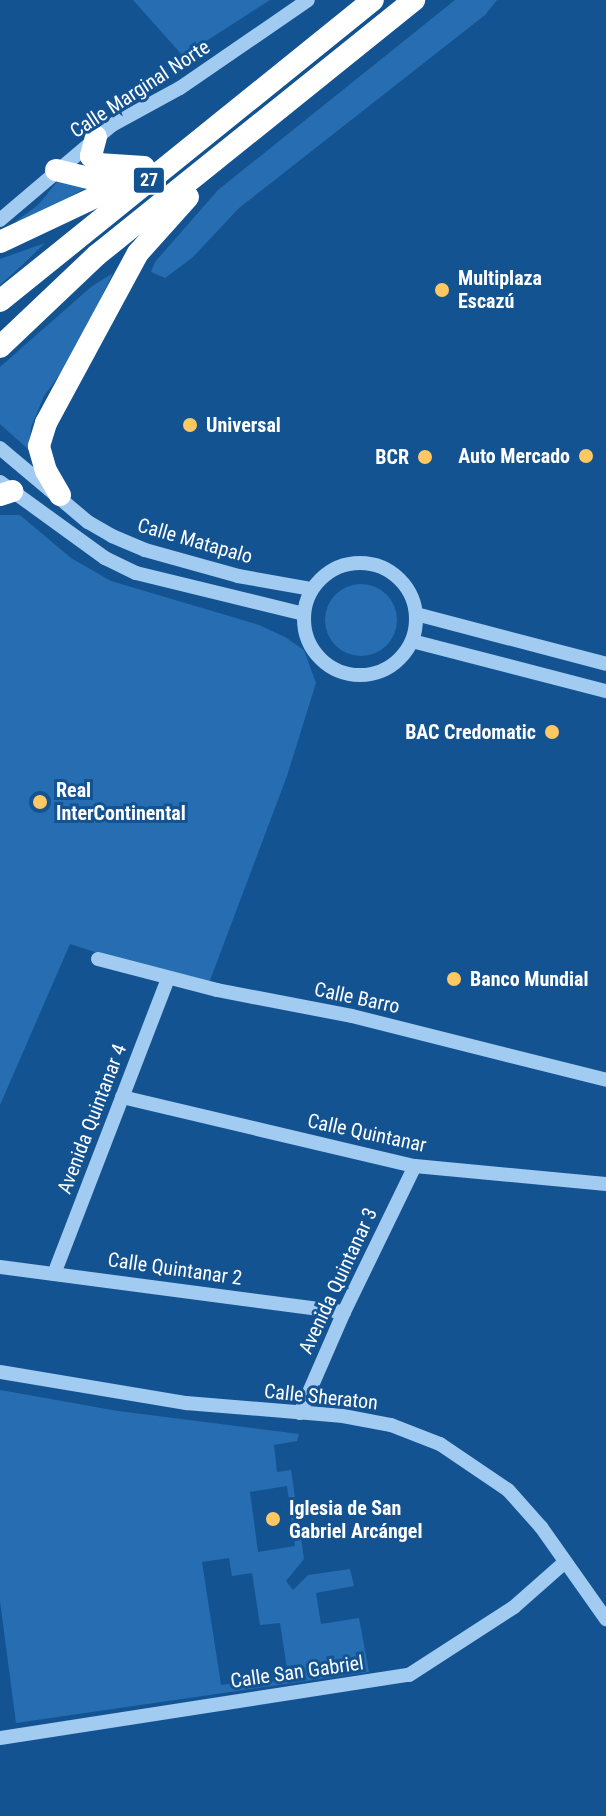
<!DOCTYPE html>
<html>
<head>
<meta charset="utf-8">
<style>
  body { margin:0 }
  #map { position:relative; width:606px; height:1816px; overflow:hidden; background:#145392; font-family:"Roboto Condensed",sans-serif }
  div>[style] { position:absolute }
  .green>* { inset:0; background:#266eb1 }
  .round { border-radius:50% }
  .minor>* { height:14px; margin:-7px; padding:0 7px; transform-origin:7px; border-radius:7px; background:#a2cbf1 }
  .minor>.ring { margin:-7px; padding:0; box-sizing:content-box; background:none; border:14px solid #a2cbf1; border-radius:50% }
  .highway>* { height:22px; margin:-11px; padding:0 11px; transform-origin:11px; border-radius:11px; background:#fff }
  .dots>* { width:22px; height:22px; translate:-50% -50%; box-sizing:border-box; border:4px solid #145392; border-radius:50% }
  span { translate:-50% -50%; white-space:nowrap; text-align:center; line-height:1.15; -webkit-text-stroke:6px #145392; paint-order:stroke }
  .shield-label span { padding:2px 6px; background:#145392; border:2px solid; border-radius:6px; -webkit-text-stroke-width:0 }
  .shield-label { font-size:18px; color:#fff; font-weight:700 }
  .street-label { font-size:20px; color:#fff }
  .poi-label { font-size:20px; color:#fff; font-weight:700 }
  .left { translate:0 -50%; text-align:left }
  .right { translate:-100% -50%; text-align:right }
</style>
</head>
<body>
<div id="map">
  <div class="green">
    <i style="clip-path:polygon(133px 0,270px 0,183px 56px)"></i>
    <i style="clip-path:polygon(455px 0,497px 0,485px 15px,239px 208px,192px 258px,165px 278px,151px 272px,155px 262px,218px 190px)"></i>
    <i style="clip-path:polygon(61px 177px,91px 185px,26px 221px,15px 222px,38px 205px)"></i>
    <i style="clip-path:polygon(45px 243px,19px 268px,0 285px,0 259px)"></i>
    <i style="clip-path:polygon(113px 273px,73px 356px,44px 396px,31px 427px,29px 450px,0 424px,0 367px,91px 287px)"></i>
    <i style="clip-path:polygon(0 515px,20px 515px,71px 558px,111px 581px,259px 625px,285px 637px,304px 650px,316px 683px,287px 776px,209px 983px,161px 973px,70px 944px,0 1105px)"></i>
    <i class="round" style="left:325px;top:584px;width:72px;height:72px"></i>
    <i style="clip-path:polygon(evenodd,0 1390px,118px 1411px,299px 1434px,297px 1441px,274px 1445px,277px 1472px,291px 1470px,304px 1559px,286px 1581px,293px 1590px,308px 1575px,350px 1569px,354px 1586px,316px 1593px,321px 1624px,359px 1618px,369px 1672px,16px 1723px,0 1601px,0 1390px,287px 1486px,295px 1546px,258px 1552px,250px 1492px,287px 1486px,0 1390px,229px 1558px,232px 1576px,252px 1573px,260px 1625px,280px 1623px,288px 1675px,221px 1685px,202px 1562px,229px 1558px)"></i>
  </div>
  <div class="minor">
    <i style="left:0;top:220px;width:147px;rotate:-40.3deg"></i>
    <i style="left:112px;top:125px;width:77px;rotate:-28.6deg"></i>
    <i style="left:180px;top:88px;width:155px;rotate:-34.5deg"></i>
    <i style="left:0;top:448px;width:115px;rotate:40.1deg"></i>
    <i style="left:88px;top:522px;width:28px;rotate:30deg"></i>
    <i style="left:112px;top:536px;width:36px;rotate:23deg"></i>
    <i style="left:145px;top:550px;width:97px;rotate:15.6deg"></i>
    <i style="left:238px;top:576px;width:75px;rotate:10deg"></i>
    <i style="left:0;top:482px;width:130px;rotate:35.9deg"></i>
    <i style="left:105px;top:558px;width:34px;rotate:26deg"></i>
    <i style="left:136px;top:573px;width:173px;rotate:13.7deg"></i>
    <i class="ring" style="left:304px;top:563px;width:98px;height:98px"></i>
    <i style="left:416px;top:614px;width:196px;rotate:14.7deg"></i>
    <i style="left:412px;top:641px;width:200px;rotate:14.5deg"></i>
    <i style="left:98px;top:959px;width:123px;rotate:14.6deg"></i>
    <i style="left:217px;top:990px;width:137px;rotate:10.9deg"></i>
    <i style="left:352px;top:1016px;width:262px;rotate:14.1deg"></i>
    <i style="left:122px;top:1097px;width:301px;rotate:13.3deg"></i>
    <i style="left:415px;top:1166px;width:192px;rotate:5.4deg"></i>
    <i style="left:0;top:1267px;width:347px;rotate:7.5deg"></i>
    <i style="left:54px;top:1274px;width:317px;rotate:-68.9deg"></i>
    <i style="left:0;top:1372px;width:189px;rotate:9.5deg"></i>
    <i style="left:186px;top:1403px;width:158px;rotate:4.7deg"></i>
    <i style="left:343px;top:1416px;width:49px;rotate:10.6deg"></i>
    <i style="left:391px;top:1425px;width:53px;rotate:21.2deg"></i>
    <i style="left:440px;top:1444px;width:82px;rotate:34.1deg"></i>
    <i style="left:508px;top:1490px;width:50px;rotate:48.3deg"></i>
    <i style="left:541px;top:1527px;width:113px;rotate:54.8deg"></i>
    <i style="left:300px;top:1413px;width:110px;rotate:-66.5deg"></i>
    <i style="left:344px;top:1312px;width:162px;rotate:-64.1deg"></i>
    <i style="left:0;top:1738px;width:414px;rotate:-8.8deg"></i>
    <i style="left:409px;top:1675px;width:125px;rotate:-32.9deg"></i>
    <i style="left:514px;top:1607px;width:68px;rotate:-41.4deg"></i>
  </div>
  <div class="highway">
    <i style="left:96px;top:137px;width:20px;rotate:105deg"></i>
    <i style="left:91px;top:156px;width:11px;rotate:49deg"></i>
    <i style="left:98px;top:164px;width:46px;rotate:3.7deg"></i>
    <i style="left:56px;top:170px;width:63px;rotate:13.8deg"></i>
    <i style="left:0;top:242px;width:113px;rotate:-25.2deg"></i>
    <i style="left:102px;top:194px;width:49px;rotate:-32.4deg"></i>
    <i style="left:0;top:301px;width:479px;rotate:-38.9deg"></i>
    <i style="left:0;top:347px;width:134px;rotate:-43.5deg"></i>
    <i style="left:97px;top:255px;width:407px;rotate:-38.8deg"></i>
    <i style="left:0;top:495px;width:13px;rotate:-18deg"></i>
    <i style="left:60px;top:495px;width:28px;rotate:-120deg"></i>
    <i style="left:46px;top:471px;width:26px;rotate:-106deg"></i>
    <i style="left:39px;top:446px;width:24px;rotate:-73deg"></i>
    <i style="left:46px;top:423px;width:193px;rotate:-61.6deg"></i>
    <i style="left:138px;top:253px;width:75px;rotate:-48.2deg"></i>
  </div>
  <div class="dots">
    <i style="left:442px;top:290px;background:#ffc862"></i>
    <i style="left:190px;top:425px;background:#ffc862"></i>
    <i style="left:586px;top:456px;background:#ffc862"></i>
    <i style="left:425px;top:457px;background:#ffc862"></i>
    <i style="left:552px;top:732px;background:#ffc862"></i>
    <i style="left:40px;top:802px;background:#ffc862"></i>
    <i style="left:454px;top:979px;background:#ffc862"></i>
    <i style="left:273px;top:1519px;background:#ffc862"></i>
  </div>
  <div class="shield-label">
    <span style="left:149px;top:180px">27</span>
  </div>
  <div class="street-label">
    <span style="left:140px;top:89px;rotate:-33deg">Calle Marginal Norte</span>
    <span style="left:195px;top:541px;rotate:16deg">Calle Matapalo</span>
    <span style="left:357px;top:998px;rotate:12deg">Calle Barro</span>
    <span style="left:92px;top:1119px;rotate:-69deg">Avenida Quintanar 4</span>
    <span style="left:367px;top:1133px;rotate:12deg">Calle Quintanar</span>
    <span style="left:175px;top:1269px;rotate:8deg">Calle Quintanar 2</span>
    <span style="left:338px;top:1281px;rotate:-65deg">Avenida Quintanar 3</span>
    <span style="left:321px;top:1397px;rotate:6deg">Calle Sheraton</span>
    <span style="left:297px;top:1672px;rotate:-8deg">Calle San Gabriel</span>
  </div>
  <div class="poi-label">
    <span class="left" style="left:458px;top:290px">Multiplaza<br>Escazú</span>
    <span class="left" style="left:206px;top:425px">Universal</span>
    <span class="right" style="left:570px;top:456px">Auto Mercado</span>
    <span class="right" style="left:409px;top:457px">BCR</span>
    <span class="right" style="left:536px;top:732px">BAC Credomatic</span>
    <span class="left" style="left:56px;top:802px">Real<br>InterContinental</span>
    <span class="left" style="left:470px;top:979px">Banco Mundial</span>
    <span class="left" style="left:289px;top:1520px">Iglesia de San<br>Gabriel Arcángel</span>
  </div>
</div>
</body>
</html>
